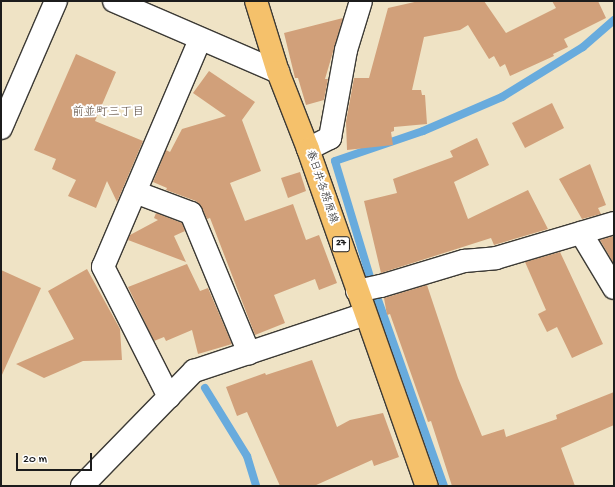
<!DOCTYPE html>
<html>
<head>
<meta charset="utf-8">
<style>
  body { margin:0 }
  #map { position:relative; width:615px; height:487px; overflow:hidden; background:#efe3c5; font-family:"Gochi Hand","Klee One",sans-serif }
  div>[style] { position:absolute }
  .stream>* { height:8px; margin:-4px; padding:0 4px; transform-origin:4px; border-radius:4px; background:#68abdd }
  .building>* { inset:0; background:#d1a07a }
  .roads { filter:drop-shadow(1px 0 #3c3a35) drop-shadow(-1px 0 #3c3a35) drop-shadow(0 1px #3c3a35) drop-shadow(0 -1px #3c3a35) }
  .minor>* { height:22px; margin:-11px; padding:0 11px; transform-origin:11px; border-radius:11px; background:#fff }
  .major>* { height:22px; margin:-11px; padding:0 11px; transform-origin:11px; border-radius:11px; background:#f5c16b }
  span { translate:-50% -50%; white-space:nowrap; text-align:center; line-height:1.15; -webkit-text-stroke:4px #fff; paint-order:stroke }
  .shield-label span { padding:1px 3px; background:#fff; border:1px solid; border-radius:3px; -webkit-text-stroke-width:0 }
  .shield-label { font-size:10px; color:#1c1c1c; font-weight:700 }
  .street-label { font-size:11px; color:#1c1c1c }
  .neighbourhood-label { font-size:12px; color:#5b4a3d }
  .frame { position:absolute; inset:0; border:2px solid #1c1c1c; pointer-events:none }
  .scale { position:absolute; left:16px; top:453px; width:76px; height:18px; box-sizing:border-box; border:2px solid #1c1c1c; border-top:0; padding-left:5px; font-size:12px; line-height:14px; white-space:nowrap; color:#1c1c1c; -webkit-text-stroke:3px #fff; paint-order:stroke }
</style>
</head>
<body>
<div id="map">
  <div class="stream">
    <i style="left:205px;top:388px;width:80px;rotate:58.3deg"></i>
    <i style="left:247px;top:456px;width:31px;rotate:73deg"></i>
    <i style="left:444px;top:486px;width:222px;rotate:-109.5deg"></i>
    <i style="left:370px;top:277px;width:121px;rotate:-106.8deg"></i>
    <i style="left:335px;top:161px;width:93px;rotate:-18.8deg"></i>
    <i style="left:423px;top:131px;width:86px;rotate:-23.3deg"></i>
    <i style="left:502px;top:97px;width:95px;rotate:-31.7deg"></i>
    <i style="left:583px;top:47px;width:41px;rotate:-41.1deg"></i>
  </div>
  <div class="building">
    <i style="clip-path:polygon(419px 1px,484px 1px,506px 33px,556px 8px,552px 1px,598px 1px,606px 18px,564px 39px,568px 47px,553px 54px,554px 56px,510px 76px,505px 64px,500px 67px,494px 56px,489px 59px,468px 25px,460px 30px,424px 37px,412px 90px,421px 90px,422px 95px,425px 95px,427px 124px,394px 127px,394px 131px,391px 132px,393px 145px,347px 150px,346px 122px,354px 78px,369px 78px,388px 8px)"></i>
    <i style="clip-path:polygon(343px 18px,325px 79px,328px 79px,324px 100px,306px 105px,298px 78px,295px 78px,284px 33px)"></i>
    <i style="clip-path:polygon(76px 54px,116px 72px,95px 121px,143px 141px,117px 202px,107px 181px,96px 208px,68px 196px,76px 180px,52px 169px,56px 159px,34px 150px)"></i>
    <i style="clip-path:polygon(209px 71px,255px 102px,242px 120px,261px 171px,230px 183px,245px 221px,293px 204px,306px 240px,319px 235px,337px 283px,319px 290px,315px 279px,274px 295px,285px 323px,255px 335px,210px 218px,207px 219px,202px 208px,196px 201px,166px 190px,167px 188px,153px 182px,166px 150px,170px 152px,182px 129px,226px 116px,193px 93px)"></i>
    <i style="clip-path:polygon(552px 103px,564px 128px,525px 148px,512px 123px)"></i>
    <i style="clip-path:polygon(477px 138px,489px 165px,454px 182px,468px 219px,528px 190px,548px 229px,494px 245px,491px 238px,381px 273px,364px 201px,397px 193px,393px 179px,453px 157px,450px 151px)"></i>
    <i style="clip-path:polygon(590px 164px,606px 205px,598px 208px,601px 214px,582px 219px,559px 179px)"></i>
    <i style="clip-path:polygon(300px 172px,306px 191px,288px 198px,281px 178px)"></i>
    <i style="clip-path:polygon(156px 213px,182px 223px,185px 231px,174px 236px,186px 262px,128px 240px,130px 235px,158px 220px,154px 218px)"></i>
    <i style="clip-path:polygon(614px 236px,614px 264px,600px 240px)"></i>
    <i style="clip-path:polygon(560px 252px,603px 344px,572px 358px,557px 327px,547px 332px,538px 314px,546px 310px,525px 262px)"></i>
    <i style="clip-path:polygon(187px 264px,200px 291px,208px 288px,232px 344px,198px 354px,192px 330px,166px 341px,164px 337px,154px 341px,128px 287px)"></i>
    <i style="clip-path:polygon(87px 269px,120px 329px,122px 360px,83px 361px,44px 378px,16px 364px,74px 339px,48px 291px)"></i>
    <i style="clip-path:polygon(1px 270px,41px 288px,1px 377px)"></i>
    <i style="clip-path:polygon(427px 285px,458px 378px,482px 436px,504px 429px,506px 437px,557px 419px,556px 415px,614px 392px,614px 425px,561px 448px,575px 486px,452px 486px,431px 421px,428px 422px,390px 314px,387px 315px,384px 298px)"></i>
    <i style="clip-path:polygon(312px 360px,337px 427px,350px 420px,383px 413px,399px 457px,374px 466px,372px 460px,314px 486px,280px 486px,247px 412px,237px 416px,226px 387px,265px 373px,266px 375px)"></i>
  </div>
  <div class="roads">
    <div class="minor">
      <i style="left:114px;top:1px;width:179px;rotate:23.4deg"></i>
      <i style="left:1px;top:128px;width:138px;rotate:-66.6deg"></i>
      <i style="left:308px;top:149px;width:25px;rotate:-27deg"></i>
      <i style="left:330px;top:138px;width:89px;rotate:-79.7deg"></i>
      <i style="left:346px;top:50px;width:51px;rotate:-73deg"></i>
      <i style="left:135px;top:192px;width:60px;rotate:20.6deg"></i>
      <i style="left:191px;top:213px;width:152px;rotate:67.5deg"></i>
      <i style="left:581px;top:233px;width:64px;rotate:59deg"></i>
      <i style="left:357px;top:291px;width:25px;rotate:-12deg"></i>
      <i style="left:381px;top:286px;width:87px;rotate:-16.8deg"></i>
      <i style="left:464px;top:261px;width:32px;rotate:-5deg"></i>
      <i style="left:496px;top:258px;width:123px;rotate:-16.5deg"></i>
      <i style="left:169px;top:397px;width:146px;rotate:-116.9deg"></i>
      <i style="left:103px;top:267px;width:247px;rotate:-66.9deg"></i>
      <i style="left:82px;top:486px;width:161px;rotate:-45.8deg"></i>
      <i style="left:194px;top:371px;width:180px;rotate:-18.4deg"></i>
    </div>
    <div class="major">
      <i style="left:256px;top:1px;width:74px;rotate:72.8deg"></i>
      <i style="left:278px;top:72px;width:83px;rotate:68.7deg"></i>
      <i style="left:308px;top:149px;width:357px;rotate:70.6deg"></i>
    </div>
  </div>
  <div class="shield-label">
    <span style="left:341px;top:244px">27</span>
  </div>
  <div class="street-label">
    <span style="left:321px;top:187px;rotate:71deg">春日井各務原線</span>
  </div>
  <div class="neighbourhood-label">
    <span style="left:108px;top:114px">前並町三丁目</span>
  </div>
  <div class="frame"></div>
  <div class="scale">20 m</div>
</div>
</body>
</html>
